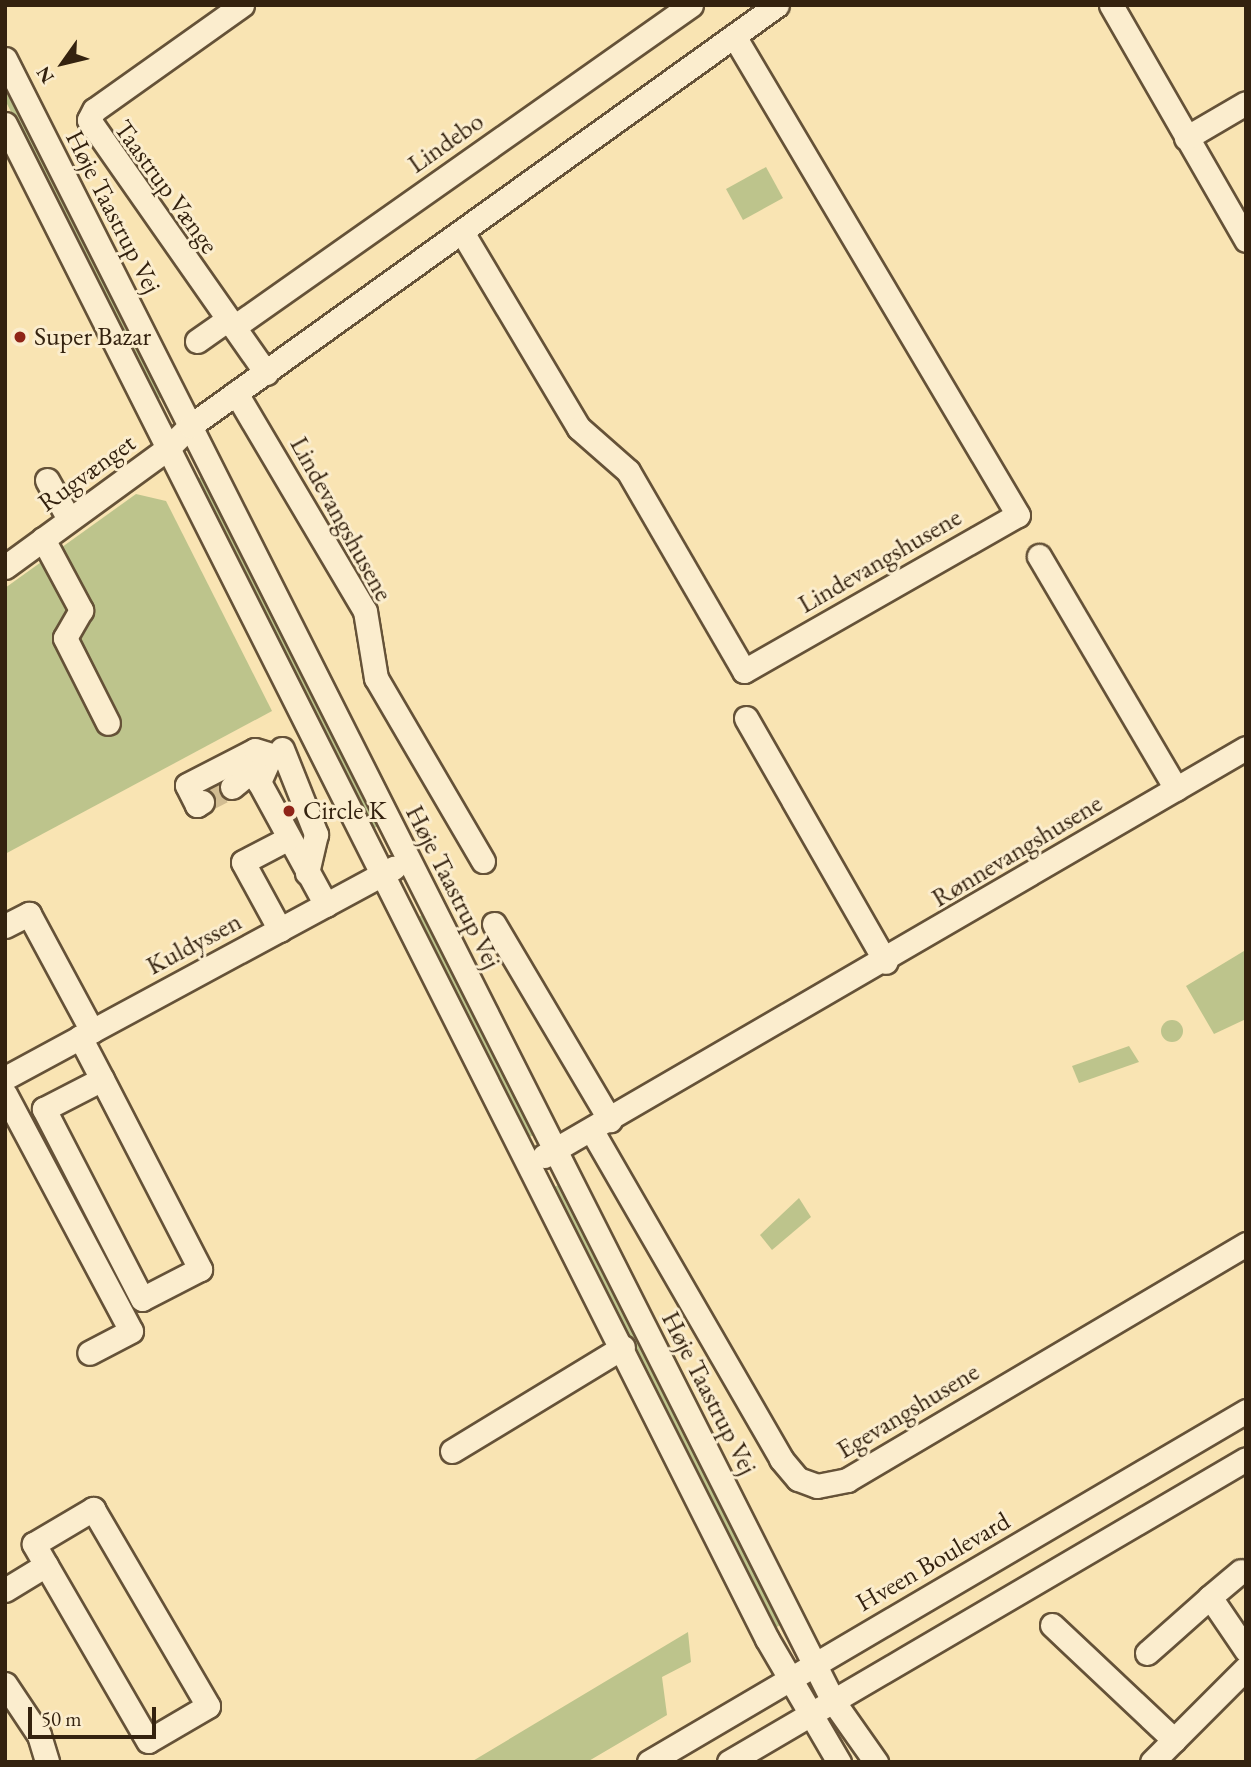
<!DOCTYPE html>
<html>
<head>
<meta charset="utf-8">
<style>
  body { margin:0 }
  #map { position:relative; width:1251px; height:1767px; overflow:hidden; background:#f9e4b3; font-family:"EB Garamond",serif }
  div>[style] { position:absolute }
  .green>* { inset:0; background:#bdc48c }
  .round { border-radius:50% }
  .minor-tunnel>* { height:23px; margin-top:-11.5px; transform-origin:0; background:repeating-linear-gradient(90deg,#d2bd92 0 23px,transparent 0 34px) }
  .roads { filter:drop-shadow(2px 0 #655238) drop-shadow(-2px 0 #655238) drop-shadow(0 2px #655238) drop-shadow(0 -2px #655238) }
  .minor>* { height:23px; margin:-11.5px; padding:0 11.5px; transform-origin:11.5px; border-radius:11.5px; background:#fbedce }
  .dots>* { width:19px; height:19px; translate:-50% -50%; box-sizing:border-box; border:4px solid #fbedce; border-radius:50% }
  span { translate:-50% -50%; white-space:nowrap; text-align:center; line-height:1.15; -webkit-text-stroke:6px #fbedce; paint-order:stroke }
  .street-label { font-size:26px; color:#34220f }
  .poi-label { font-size:26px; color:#34220f }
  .left { translate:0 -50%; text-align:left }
  .frame { position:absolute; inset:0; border:7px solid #34220f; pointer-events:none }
  .north { position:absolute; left:28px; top:28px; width:70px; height:70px; -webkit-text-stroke:5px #fbedce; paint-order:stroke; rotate:236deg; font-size:19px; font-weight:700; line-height:28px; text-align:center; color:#34220f }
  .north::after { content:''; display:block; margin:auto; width:24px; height:32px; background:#34220f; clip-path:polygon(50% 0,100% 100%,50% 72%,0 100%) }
  .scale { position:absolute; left:28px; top:1707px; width:128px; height:32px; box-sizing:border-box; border:4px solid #34220f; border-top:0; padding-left:9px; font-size:21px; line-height:24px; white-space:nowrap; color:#34220f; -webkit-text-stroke:5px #fbedce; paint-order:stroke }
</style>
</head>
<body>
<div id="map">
  <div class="green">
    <i style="clip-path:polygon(5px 77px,166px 394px,157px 400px,5px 100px)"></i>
    <i style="clip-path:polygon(766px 167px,783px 198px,743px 220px,726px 189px)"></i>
    <i style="clip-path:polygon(205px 475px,379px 826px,372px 829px,197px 479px)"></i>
    <i style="clip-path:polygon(136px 494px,166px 501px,272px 711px,5px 854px,5px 588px)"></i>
    <i style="clip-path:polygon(425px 913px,536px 1134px,527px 1138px,417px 918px)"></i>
    <i style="clip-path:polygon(1244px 951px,1246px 1019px,1214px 1034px,1186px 986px)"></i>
    <i class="round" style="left:1161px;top:1020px;width:22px;height:22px"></i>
    <i style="clip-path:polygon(1129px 1046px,1139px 1062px,1079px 1083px,1072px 1066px)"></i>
    <i style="clip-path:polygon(561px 1184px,783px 1623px,774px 1629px,552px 1188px)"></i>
    <i style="clip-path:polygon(799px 1198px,811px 1217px,772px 1250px,760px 1235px)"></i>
    <i style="clip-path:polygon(688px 1632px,691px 1662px,662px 1677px,667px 1715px,587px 1762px,471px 1762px)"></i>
  </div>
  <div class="minor-tunnel">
    <i style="left:202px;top:802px;width:34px;rotate:-27deg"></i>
  </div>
  <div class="roads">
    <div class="minor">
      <i style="left:242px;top:5px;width:181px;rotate:144.6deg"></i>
      <i style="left:94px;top:110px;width:11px;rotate:117deg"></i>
      <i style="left:89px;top:120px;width:309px;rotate:55deg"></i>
      <i style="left:1111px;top:5px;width:271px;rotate:60.1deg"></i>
      <i style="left:5px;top:59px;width:1839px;rotate:63.24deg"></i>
      <i style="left:833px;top:1701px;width:75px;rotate:54.8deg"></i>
      <i style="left:5px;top:124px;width:1696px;rotate:63.3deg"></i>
      <i style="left:767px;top:1639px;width:143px;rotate:59.7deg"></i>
      <i style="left:1186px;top:138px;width:69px;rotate:-30.3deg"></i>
      <i style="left:462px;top:232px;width:228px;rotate:59.2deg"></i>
      <i style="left:579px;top:428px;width:65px;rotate:41.3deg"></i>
      <i style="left:628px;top:471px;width:231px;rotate:59.9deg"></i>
      <i style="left:744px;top:671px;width:315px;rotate:-29.7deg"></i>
      <i style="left:1018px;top:515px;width:557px;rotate:-120.66deg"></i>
      <i style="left:234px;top:327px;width:559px;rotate:-35.17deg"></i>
      <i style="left:197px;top:341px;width:38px;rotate:-35deg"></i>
      <i style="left:236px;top:393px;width:253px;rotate:59.4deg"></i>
      <i style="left:365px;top:611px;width:68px;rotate:80.7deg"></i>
      <i style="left:376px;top:678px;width:212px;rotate:59.7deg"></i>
      <i style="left:47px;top:480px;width:45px;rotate:60.6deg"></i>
      <i style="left:43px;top:539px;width:81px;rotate:61.8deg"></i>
      <i style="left:81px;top:610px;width:32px;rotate:120deg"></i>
      <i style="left:65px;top:638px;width:95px;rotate:63.2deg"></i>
      <i style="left:1039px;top:556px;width:270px;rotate:59.5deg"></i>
      <i style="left:5px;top:567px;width:200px;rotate:-36.1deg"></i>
      <i style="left:167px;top:449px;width:33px;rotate:-45deg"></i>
      <i style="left:190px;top:426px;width:722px;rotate:-35.65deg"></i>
      <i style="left:746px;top:718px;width:281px;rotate:60.2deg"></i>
      <i style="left:282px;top:749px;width:92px;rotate:68.2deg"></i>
      <i style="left:316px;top:834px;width:40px;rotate:103deg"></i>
      <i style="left:271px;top:755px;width:30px;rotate:114deg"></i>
      <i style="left:259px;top:782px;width:140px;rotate:61.4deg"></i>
      <i style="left:232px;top:787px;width:42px;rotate:-40.2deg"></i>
      <i style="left:202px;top:802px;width:6px;rotate:149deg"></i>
      <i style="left:197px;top:805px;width:22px;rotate:-117deg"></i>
      <i style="left:187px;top:785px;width:76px;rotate:-27.2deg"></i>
      <i style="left:255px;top:750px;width:17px;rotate:17deg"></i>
      <i style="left:494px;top:924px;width:228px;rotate:59.4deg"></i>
      <i style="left:5px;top:926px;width:27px;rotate:-27deg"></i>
      <i style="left:29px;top:914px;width:133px;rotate:61.7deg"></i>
      <i style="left:280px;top:930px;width:77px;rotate:-118.6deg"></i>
      <i style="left:243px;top:862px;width:50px;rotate:-27.6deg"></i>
      <i style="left:80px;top:1037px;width:47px;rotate:62.4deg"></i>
      <i style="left:102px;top:1079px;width:214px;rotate:62.7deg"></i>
      <i style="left:200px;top:1269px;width:65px;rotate:152.7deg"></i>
      <i style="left:142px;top:1299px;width:214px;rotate:-117.3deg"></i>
      <i style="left:44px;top:1109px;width:65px;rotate:-27.3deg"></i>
      <i style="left:5px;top:1078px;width:442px;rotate:-28.4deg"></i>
      <i style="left:5px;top:1094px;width:268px;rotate:62deg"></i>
      <i style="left:131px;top:1331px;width:47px;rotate:152.4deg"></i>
      <i style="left:592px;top:1131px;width:379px;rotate:60deg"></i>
      <i style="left:781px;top:1459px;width:26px;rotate:50deg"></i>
      <i style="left:798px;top:1479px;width:20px;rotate:20deg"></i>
      <i style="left:817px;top:1486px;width:31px;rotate:-11deg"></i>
      <i style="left:847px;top:1480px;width:464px;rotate:-30.6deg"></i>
      <i style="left:544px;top:1156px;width:812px;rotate:-30.17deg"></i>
      <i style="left:452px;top:1451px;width:200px;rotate:-31.3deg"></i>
      <i style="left:93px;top:1509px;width:228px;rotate:59.7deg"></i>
      <i style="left:208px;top:1706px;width:69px;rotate:149.7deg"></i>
      <i style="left:148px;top:1741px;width:228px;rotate:-120.1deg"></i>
      <i style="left:34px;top:1544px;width:69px;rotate:-30.7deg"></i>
      <i style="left:5px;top:1590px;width:48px;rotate:-31.4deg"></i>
      <i style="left:1210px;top:1597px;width:40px;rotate:-40deg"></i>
      <i style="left:1052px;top:1625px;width:168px;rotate:43.3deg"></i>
      <i style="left:1147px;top:1653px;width:84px;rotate:-41.6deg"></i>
      <i style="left:1210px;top:1597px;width:64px;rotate:55.8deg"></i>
      <i style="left:5px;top:1684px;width:61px;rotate:56.3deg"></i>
      <i style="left:39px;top:1735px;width:28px;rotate:73deg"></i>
      <i style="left:649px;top:1762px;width:693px;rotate:-30.45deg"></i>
      <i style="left:729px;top:1762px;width:599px;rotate:-30.37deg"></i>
      <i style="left:1152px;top:1762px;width:133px;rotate:-45deg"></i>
    </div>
  </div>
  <div class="dots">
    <i style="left:20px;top:337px;background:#8f2418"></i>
    <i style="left:289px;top:811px;background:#8f2418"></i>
  </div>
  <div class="street-label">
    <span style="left:446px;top:143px;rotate:-35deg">Lindebo</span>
    <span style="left:166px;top:187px;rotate:54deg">Taastrup Vænge</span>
    <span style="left:113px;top:212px;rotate:63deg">Høje Taastrup Vej</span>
    <span style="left:87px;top:473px;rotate:-36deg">Rugvænget</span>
    <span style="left:341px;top:519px;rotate:61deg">Lindevangshusene</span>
    <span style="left:880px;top:561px;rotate:-30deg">Lindevangshusene</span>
    <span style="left:1017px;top:851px;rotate:-31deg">Rønnevangshusene</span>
    <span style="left:453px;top:887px;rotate:63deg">Høje Taastrup Vej</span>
    <span style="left:194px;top:944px;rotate:-28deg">Kuldyssen</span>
    <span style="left:709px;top:1393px;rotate:63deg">Høje Taastrup Vej</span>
    <span style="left:908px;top:1411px;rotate:-31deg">Egevangshusene</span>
    <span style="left:933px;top:1562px;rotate:-30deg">Hveen Boulevard</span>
  </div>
  <div class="poi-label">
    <span class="left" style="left:34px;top:337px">Super Bazar</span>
    <span class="left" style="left:303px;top:811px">Circle K</span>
  </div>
  <div class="frame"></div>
  <div class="north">N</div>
  <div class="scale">50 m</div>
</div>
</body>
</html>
